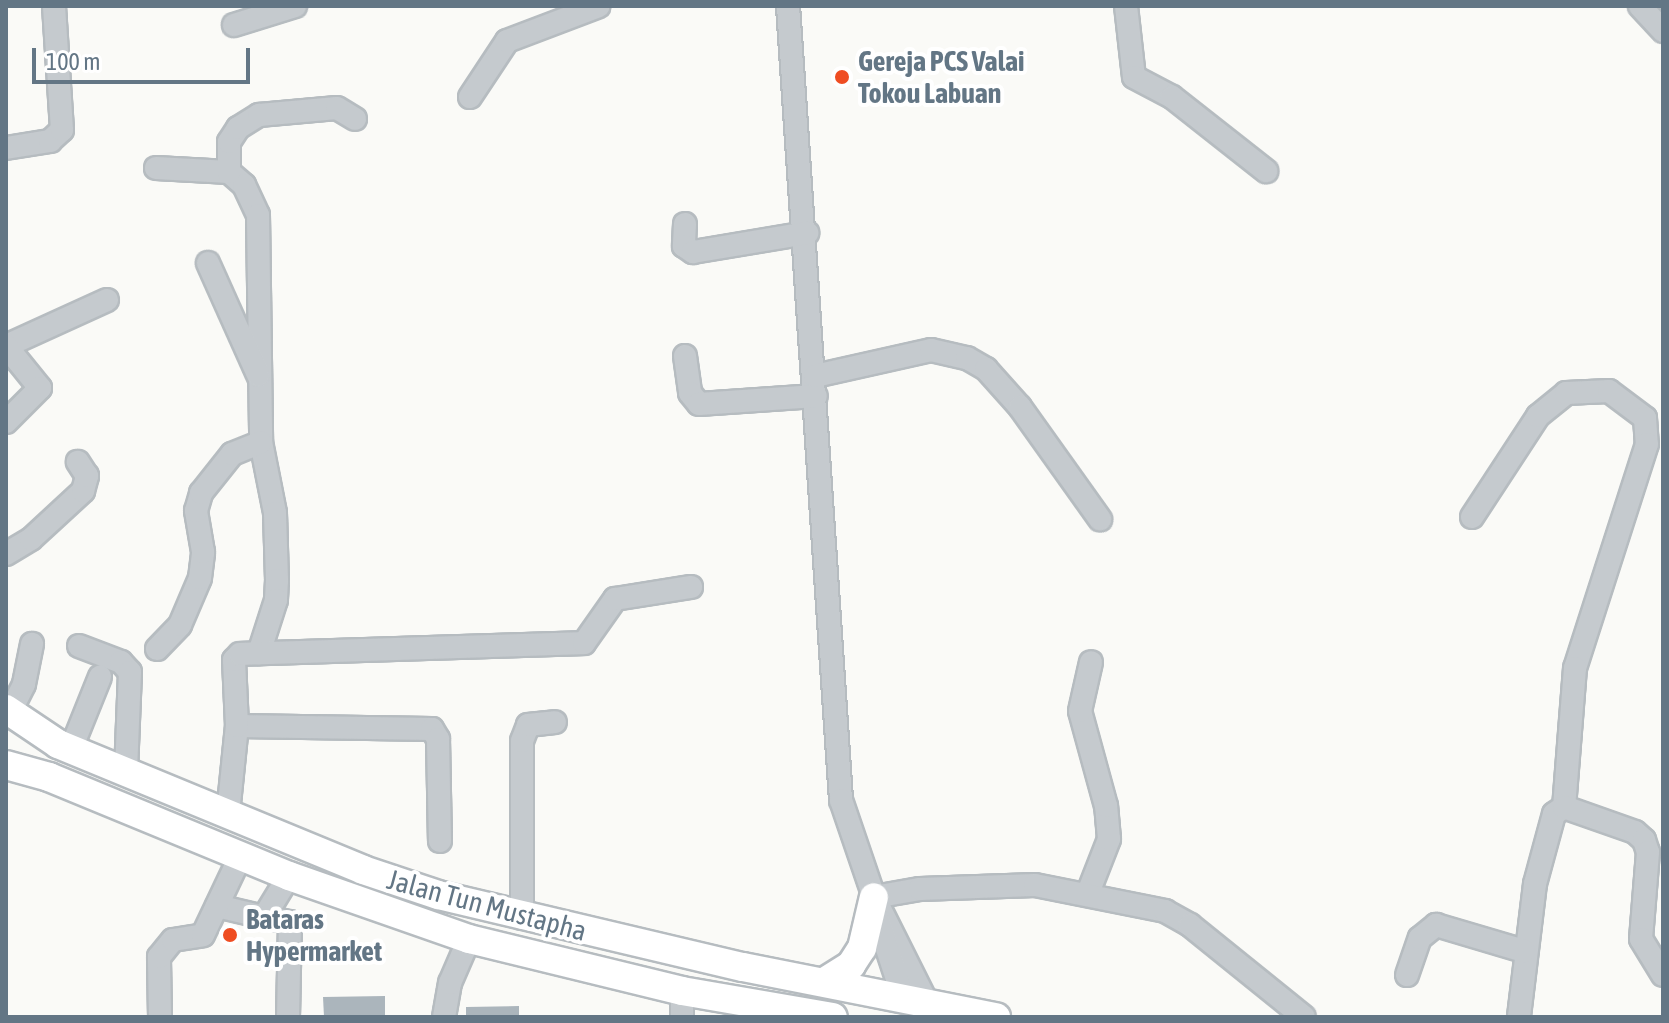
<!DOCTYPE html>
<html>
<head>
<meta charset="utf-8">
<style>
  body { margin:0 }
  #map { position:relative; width:1669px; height:1023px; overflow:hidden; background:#fafaf7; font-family:"Asap Condensed",sans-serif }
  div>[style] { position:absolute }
  .building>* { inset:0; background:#abb5bc }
  .roads { filter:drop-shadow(2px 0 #b6bcc0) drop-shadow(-2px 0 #b6bcc0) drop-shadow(0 2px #b6bcc0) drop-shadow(0 -2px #b6bcc0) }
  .minor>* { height:22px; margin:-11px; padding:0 11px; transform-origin:11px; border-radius:11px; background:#c5cace }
  .major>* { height:28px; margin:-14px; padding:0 14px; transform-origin:14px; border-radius:14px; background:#fff }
  .dots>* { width:22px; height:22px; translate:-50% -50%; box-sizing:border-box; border:4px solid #fff; border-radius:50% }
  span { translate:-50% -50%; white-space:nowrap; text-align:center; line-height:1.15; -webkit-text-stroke:8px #fff; paint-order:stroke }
  .poi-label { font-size:28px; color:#637685; font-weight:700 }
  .left { translate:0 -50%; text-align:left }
  .street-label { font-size:28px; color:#637685 }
  .frame { position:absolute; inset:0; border:8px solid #637685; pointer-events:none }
  .scale { position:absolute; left:32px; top:48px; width:218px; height:36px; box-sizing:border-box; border:4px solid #637685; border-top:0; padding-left:10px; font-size:24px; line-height:28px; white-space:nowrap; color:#637685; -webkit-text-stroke:6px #fff; paint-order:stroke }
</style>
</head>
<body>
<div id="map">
  <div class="building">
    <i style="clip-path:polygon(385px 996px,385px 1017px,324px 1017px,323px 997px)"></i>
    <i style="clip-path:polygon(519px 1006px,519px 1017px,466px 1017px,466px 1007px)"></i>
  </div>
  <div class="roads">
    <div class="minor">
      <i style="left:788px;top:6px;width:796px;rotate:86.18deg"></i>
      <i style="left:841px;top:800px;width:102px;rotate:71.2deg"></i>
      <i style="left:874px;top:897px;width:119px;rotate:63.4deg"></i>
      <i style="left:1126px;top:6px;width:71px;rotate:83.6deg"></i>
      <i style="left:1134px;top:77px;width:43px;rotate:27.8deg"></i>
      <i style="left:1172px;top:97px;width:120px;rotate:38.2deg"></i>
      <i style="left:1640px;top:6px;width:34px;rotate:47deg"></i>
      <i style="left:234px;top:25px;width:64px;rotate:-17.3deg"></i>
      <i style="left:470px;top:97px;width:67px;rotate:-56.5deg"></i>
      <i style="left:507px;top:41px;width:98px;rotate:-20.8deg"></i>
      <i style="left:6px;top:148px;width:45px;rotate:-9deg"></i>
      <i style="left:50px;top:141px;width:16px;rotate:-43deg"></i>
      <i style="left:62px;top:130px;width:124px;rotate:-93.7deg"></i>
      <i style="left:156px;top:168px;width:73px;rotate:3.1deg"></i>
      <i style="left:229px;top:172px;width:20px;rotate:41deg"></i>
      <i style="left:244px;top:185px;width:33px;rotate:65deg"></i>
      <i style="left:258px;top:215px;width:227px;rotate:89.2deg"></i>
      <i style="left:261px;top:442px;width:72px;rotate:78.8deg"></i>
      <i style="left:275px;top:513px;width:67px;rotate:88.3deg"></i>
      <i style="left:277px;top:580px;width:20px;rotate:93deg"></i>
      <i style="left:276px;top:600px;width:56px;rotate:107.8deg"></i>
      <i style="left:229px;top:172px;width:30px;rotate:-90deg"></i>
      <i style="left:229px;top:142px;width:17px;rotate:-57deg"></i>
      <i style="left:238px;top:128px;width:25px;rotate:-32deg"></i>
      <i style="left:259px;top:115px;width:78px;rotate:-5.1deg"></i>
      <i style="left:337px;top:108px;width:21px;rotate:31deg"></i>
      <i style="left:685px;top:224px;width:22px;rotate:93deg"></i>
      <i style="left:684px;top:246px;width:11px;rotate:34deg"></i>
      <i style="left:693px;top:252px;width:116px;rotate:-9.5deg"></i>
      <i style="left:208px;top:263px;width:123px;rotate:65.9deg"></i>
      <i style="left:6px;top:346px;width:111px;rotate:-24.5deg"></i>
      <i style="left:6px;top:346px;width:54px;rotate:51deg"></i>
      <i style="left:40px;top:388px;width:48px;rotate:135deg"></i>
      <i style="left:685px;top:356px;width:37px;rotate:82deg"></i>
      <i style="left:690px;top:393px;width:14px;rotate:51deg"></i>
      <i style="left:699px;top:404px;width:117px;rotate:-3.9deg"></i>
      <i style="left:815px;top:376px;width:119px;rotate:-12.6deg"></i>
      <i style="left:931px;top:350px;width:37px;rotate:13deg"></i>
      <i style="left:967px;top:358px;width:22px;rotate:30deg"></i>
      <i style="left:986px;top:369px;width:51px;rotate:48.2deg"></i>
      <i style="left:1020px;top:407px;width:138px;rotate:54.5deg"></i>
      <i style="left:1472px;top:517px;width:121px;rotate:-56.8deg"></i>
      <i style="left:1538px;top:416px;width:36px;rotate:-39deg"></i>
      <i style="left:1566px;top:393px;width:43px;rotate:-2.7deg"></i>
      <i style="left:1609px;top:391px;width:45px;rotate:36.9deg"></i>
      <i style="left:1645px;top:418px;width:26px;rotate:86deg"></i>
      <i style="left:1647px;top:444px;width:235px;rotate:107.8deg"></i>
      <i style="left:1575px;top:668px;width:139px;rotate:94.5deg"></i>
      <i style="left:1564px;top:807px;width:12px;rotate:145deg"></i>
      <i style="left:1554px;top:814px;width:73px;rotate:105.2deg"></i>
      <i style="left:1535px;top:884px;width:134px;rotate:96.9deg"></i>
      <i style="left:6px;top:554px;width:29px;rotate:-31deg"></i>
      <i style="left:31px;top:539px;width:71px;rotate:-42.7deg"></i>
      <i style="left:83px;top:491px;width:16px;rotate:-75deg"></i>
      <i style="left:87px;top:476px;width:17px;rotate:-123deg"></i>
      <i style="left:79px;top:646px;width:45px;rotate:20.9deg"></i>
      <i style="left:121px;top:662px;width:13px;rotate:48deg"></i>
      <i style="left:130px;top:672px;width:101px;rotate:92.3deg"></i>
      <i style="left:157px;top:649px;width:33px;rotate:-46deg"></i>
      <i style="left:180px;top:625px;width:51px;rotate:-66.9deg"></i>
      <i style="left:200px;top:578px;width:26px;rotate:-83deg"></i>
      <i style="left:203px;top:552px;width:42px;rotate:-99.7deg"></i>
      <i style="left:196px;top:511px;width:19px;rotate:-74deg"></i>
      <i style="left:201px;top:493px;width:50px;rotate:-51.5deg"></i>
      <i style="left:232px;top:454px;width:31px;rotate:-22deg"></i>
      <i style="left:10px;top:712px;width:31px;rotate:-63deg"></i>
      <i style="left:24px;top:684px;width:41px;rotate:-78.7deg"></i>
      <i style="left:237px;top:726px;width:195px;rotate:0.9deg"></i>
      <i style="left:432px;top:729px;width:12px;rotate:59deg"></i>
      <i style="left:438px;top:739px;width:102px;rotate:88.9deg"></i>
      <i style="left:71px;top:749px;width:78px;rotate:-68.1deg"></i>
      <i style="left:1564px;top:807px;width:75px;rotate:19.4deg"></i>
      <i style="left:1635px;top:832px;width:12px;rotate:42deg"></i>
      <i style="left:1644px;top:840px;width:13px;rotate:72deg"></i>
      <i style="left:1648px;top:852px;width:87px;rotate:94.6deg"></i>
      <i style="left:1641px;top:939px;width:42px;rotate:58.6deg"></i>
      <i style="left:228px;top:814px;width:88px;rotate:-84.2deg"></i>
      <i style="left:237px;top:726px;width:66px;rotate:-92.6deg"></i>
      <i style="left:234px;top:660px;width:8px;rotate:-45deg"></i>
      <i style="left:240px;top:654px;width:344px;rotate:-1.8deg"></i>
      <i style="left:584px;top:643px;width:54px;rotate:-54.8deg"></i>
      <i style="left:615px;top:599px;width:77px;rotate:-9deg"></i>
      <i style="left:1088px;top:893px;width:58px;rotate:-68.7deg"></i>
      <i style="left:1109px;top:839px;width:33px;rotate:-95deg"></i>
      <i style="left:1106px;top:806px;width:98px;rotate:-105.3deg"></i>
      <i style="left:1080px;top:711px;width:50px;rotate:-77.3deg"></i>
      <i style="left:874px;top:897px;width:47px;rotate:-9.9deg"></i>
      <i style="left:920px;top:889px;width:115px;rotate:-2deg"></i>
      <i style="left:1035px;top:885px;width:133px;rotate:11.3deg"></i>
      <i style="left:1165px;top:911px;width:29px;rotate:29deg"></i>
      <i style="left:1190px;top:925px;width:146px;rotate:38.9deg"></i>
      <i style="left:217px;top:906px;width:48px;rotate:13.2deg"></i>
      <i style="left:264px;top:917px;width:48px;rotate:-58.6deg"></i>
      <i style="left:876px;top:915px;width:86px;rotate:71.8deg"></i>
      <i style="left:264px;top:917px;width:26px;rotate:11deg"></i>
      <i style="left:290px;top:922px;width:95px;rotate:91.2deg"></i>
      <i style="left:522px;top:918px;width:177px;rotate:-90deg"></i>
      <i style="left:522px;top:741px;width:17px;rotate:-69deg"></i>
      <i style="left:528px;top:725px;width:27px;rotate:-6deg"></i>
      <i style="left:1407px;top:975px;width:39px;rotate:-71deg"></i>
      <i style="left:1420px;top:938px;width:21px;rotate:-39deg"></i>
      <i style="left:1436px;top:925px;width:92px;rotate:16.5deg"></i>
      <i style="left:682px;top:991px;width:26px;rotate:90deg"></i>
      <i style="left:160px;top:1017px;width:60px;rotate:-91deg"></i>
      <i style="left:159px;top:957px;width:22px;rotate:-51deg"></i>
      <i style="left:173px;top:940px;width:30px;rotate:-9deg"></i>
      <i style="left:203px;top:935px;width:86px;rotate:-64.6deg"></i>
      <i style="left:444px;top:1017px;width:35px;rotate:-80deg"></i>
      <i style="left:450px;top:983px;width:48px;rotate:-66.6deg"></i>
    </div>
    <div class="major">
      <i style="left:6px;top:709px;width:63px;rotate:33.9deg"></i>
      <i style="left:58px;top:744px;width:330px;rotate:22.4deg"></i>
      <i style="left:363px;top:870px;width:79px;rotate:18.4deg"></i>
      <i style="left:438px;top:895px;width:313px;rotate:13.3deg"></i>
      <i style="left:743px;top:967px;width:258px;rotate:11.2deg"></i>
      <i style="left:6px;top:765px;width:45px;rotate:15.6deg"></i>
      <i style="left:49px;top:777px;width:260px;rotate:22.4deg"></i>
      <i style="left:289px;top:876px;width:191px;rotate:19.3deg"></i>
      <i style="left:469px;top:939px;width:219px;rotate:13.7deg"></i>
      <i style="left:682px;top:991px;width:153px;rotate:9.8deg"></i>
      <i style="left:824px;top:982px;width:32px;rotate:-32deg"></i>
      <i style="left:851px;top:965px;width:20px;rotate:-57deg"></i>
      <i style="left:862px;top:948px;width:52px;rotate:-76.8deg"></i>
    </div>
  </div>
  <div class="dots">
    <i style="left:842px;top:77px;background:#ef4d22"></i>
    <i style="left:230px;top:935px;background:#ef4d22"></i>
  </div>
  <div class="poi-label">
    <span class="left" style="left:858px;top:77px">Gereja PCS Valai<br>Tokou Labuan</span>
    <span class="left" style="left:246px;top:935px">Bataras<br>Hypermarket</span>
  </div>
  <div class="street-label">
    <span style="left:487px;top:905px;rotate:15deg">Jalan Tun Mustapha</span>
  </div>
  <div class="frame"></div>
  <div class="scale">100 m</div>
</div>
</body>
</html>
